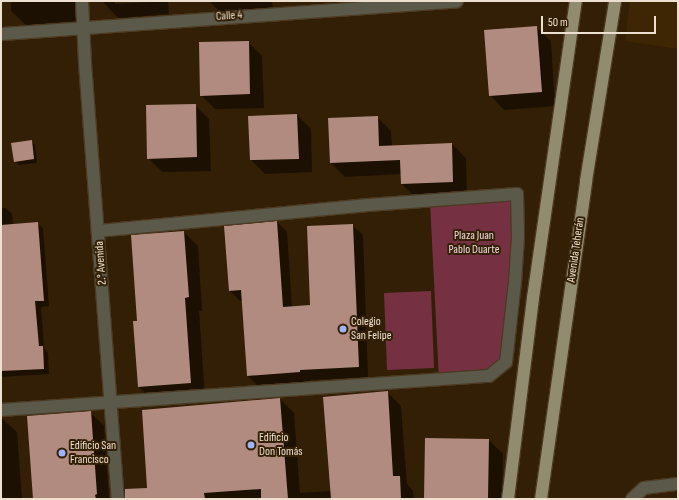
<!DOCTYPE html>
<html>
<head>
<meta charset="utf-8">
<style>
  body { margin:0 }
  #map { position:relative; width:679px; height:500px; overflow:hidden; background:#331f05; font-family:"Sofia Sans Condensed",sans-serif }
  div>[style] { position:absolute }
  .built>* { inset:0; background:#3e2503 }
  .green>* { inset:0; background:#753142 }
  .shadow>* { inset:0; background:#0007 }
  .building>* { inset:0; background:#b18b7f }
  .roads { filter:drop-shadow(1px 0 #4d3a22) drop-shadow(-1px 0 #4d3a22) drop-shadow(0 1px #4d3a22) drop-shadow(0 -1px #4d3a22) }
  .minor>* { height:12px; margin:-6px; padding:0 6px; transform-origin:6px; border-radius:6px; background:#5a594a }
  .major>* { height:12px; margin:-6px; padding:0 6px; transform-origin:6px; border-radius:6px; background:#918c6f }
  .dots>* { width:11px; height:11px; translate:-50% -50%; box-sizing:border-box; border:2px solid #331f05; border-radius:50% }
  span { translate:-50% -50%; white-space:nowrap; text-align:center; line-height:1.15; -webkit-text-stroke:4px #331f05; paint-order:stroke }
  .street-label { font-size:12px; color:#ede0d1 }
  .park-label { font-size:12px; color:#f3dbde }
  .poi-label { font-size:12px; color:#ede0d1 }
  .left { translate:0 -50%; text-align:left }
  .frame { position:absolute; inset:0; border:2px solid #ede0d1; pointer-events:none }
  .scale { position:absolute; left:541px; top:16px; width:115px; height:18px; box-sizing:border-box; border:2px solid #ede0d1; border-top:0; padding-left:5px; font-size:12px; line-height:14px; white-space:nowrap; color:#ede0d1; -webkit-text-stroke:3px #331f05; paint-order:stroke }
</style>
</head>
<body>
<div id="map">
  <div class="built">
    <i style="clip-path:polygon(630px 1px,678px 1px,678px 49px,625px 41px)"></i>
  </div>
  <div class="green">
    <i style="clip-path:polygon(517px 194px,506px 362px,489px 376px,439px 380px,430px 202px)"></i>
    <i style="clip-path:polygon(431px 291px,434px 368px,387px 370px,384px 293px)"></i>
  </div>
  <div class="shadow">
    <i style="clip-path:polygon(11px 1px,76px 1px,77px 21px,26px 25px,11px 11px)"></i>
    <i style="clip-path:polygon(103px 1px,127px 1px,115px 2px,115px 4px,168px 1px,169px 14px,118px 18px,104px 3px)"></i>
    <i style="clip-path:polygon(209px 1px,272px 1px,273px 9px,221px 13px)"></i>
    <i style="clip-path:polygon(536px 27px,551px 41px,555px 106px,504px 110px,490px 95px)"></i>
    <i style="clip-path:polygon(248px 42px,262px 56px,264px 108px,215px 109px,201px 95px)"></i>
    <i style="clip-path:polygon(195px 105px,209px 119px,211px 171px,162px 172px,148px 158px)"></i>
    <i style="clip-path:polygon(297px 115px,311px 129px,312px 172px,265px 174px,251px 160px,249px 117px)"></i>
    <i style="clip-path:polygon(377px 117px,391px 131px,392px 146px,452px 144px,466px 158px,467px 196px,416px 198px,402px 184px,401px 174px,345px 177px,331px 163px)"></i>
    <i style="clip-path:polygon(31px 141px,35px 145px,37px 163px,19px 165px,15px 161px)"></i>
    <i style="clip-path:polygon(1px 208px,6px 208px,12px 214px,13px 225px,37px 223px,43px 228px,49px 306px,41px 307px,44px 348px,48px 353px,49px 374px,1px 377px)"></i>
    <i style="clip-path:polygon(277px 222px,287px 232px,292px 307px,311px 306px,352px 225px,363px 235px,368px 377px,310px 380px,310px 382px,258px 386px,248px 376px,243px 301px,240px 301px,230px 291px,225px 227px)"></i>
    <i style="clip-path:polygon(184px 232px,198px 246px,202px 311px,199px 311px,205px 397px,153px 401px,139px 387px,134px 322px,138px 322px)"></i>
    <i style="clip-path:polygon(387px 392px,401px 406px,407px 484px,413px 491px,414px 499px,141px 499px,148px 488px,280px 399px,294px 413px,300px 493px,331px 491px)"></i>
    <i style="clip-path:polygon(90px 412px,104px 426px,109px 499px,34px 499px)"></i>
    <i style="clip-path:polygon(1px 418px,17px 432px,22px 499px,1px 499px)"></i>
    <i style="clip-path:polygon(489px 440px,503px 454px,502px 499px,425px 499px)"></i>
  </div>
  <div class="building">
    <i style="clip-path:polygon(537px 26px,542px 92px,489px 96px,484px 30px)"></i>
    <i style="clip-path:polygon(249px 41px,250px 94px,200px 96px,199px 42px)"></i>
    <i style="clip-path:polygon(196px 104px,197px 157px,147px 159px,146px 105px)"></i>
    <i style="clip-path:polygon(297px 114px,299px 159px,250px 160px,248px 116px)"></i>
    <i style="clip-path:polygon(378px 116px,379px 146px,452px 143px,453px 182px,401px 184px,400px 160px,330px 163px,328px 118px)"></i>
    <i style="clip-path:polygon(32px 140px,34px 159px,14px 162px,11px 143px)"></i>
    <i style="clip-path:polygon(277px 221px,283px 307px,310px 305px,307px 226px,353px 224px,359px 367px,300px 370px,300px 372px,247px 376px,241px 290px,229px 291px,224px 226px)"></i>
    <i style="clip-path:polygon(38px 222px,44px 301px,35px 301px,39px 346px,43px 346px,44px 369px,1px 371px,1px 225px)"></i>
    <i style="clip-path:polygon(184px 231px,189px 297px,185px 298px,191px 383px,138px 387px,133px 321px,137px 321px,131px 235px)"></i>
    <i style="clip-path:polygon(388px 391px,393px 476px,400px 476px,401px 499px,331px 499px,323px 397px)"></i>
    <i style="clip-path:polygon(280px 398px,288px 499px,261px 499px,261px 489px,204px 493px,205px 499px,125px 499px,125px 489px,147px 488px,142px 410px)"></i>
    <i style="clip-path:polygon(91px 411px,97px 494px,95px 495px,96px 499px,33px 499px,27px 416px)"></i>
    <i style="clip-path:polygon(425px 438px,489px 439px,488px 499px,424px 499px)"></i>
  </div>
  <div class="roads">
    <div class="minor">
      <i style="left:82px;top:1px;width:62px;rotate:87.2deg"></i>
      <i style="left:85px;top:63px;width:437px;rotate:85.7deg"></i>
      <i style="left:1px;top:34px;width:457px;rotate:-4.1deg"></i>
      <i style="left:1px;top:410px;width:489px;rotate:-4deg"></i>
      <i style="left:489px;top:376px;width:22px;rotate:-39deg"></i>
      <i style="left:506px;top:362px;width:81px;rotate:-83.6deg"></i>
      <i style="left:515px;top:282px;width:45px;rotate:-86.2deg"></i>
      <i style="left:518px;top:237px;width:43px;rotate:-91.3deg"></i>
      <i style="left:517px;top:194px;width:149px;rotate:175.8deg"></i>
      <i style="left:368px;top:205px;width:270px;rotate:174.5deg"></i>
      <i style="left:632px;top:499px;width:16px;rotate:-43deg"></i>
      <i style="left:644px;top:488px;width:34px;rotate:-7deg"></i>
    </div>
    <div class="major">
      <i style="left:508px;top:499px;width:203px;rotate:-82.9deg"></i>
      <i style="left:533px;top:298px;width:300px;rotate:-81.8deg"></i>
      <i style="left:541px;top:499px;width:321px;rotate:-81.9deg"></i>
      <i style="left:586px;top:181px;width:182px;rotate:-80.8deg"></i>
    </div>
  </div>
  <div class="dots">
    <i style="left:343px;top:329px;background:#a0b3fd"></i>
    <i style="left:251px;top:445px;background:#a0b3fd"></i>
    <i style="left:62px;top:453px;background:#a0b3fd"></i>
  </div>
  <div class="street-label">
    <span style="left:229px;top:16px;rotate:-4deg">Calle 4</span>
    <span style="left:576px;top:250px;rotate:-82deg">Avenida Teherán</span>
    <span style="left:101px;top:263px;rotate:-94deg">2.° Avenida</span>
  </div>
  <div class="park-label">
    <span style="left:474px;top:243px">Plaza Juan<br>Pablo Duarte</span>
  </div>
  <div class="poi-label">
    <span class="left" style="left:351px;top:329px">Colegio<br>San Felipe</span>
    <span class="left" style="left:259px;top:445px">Edificio<br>Don Tomás</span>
    <span class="left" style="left:70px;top:453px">Edificio San<br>Francisco</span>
  </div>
  <div class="frame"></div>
  <div class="scale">50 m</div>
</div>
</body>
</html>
